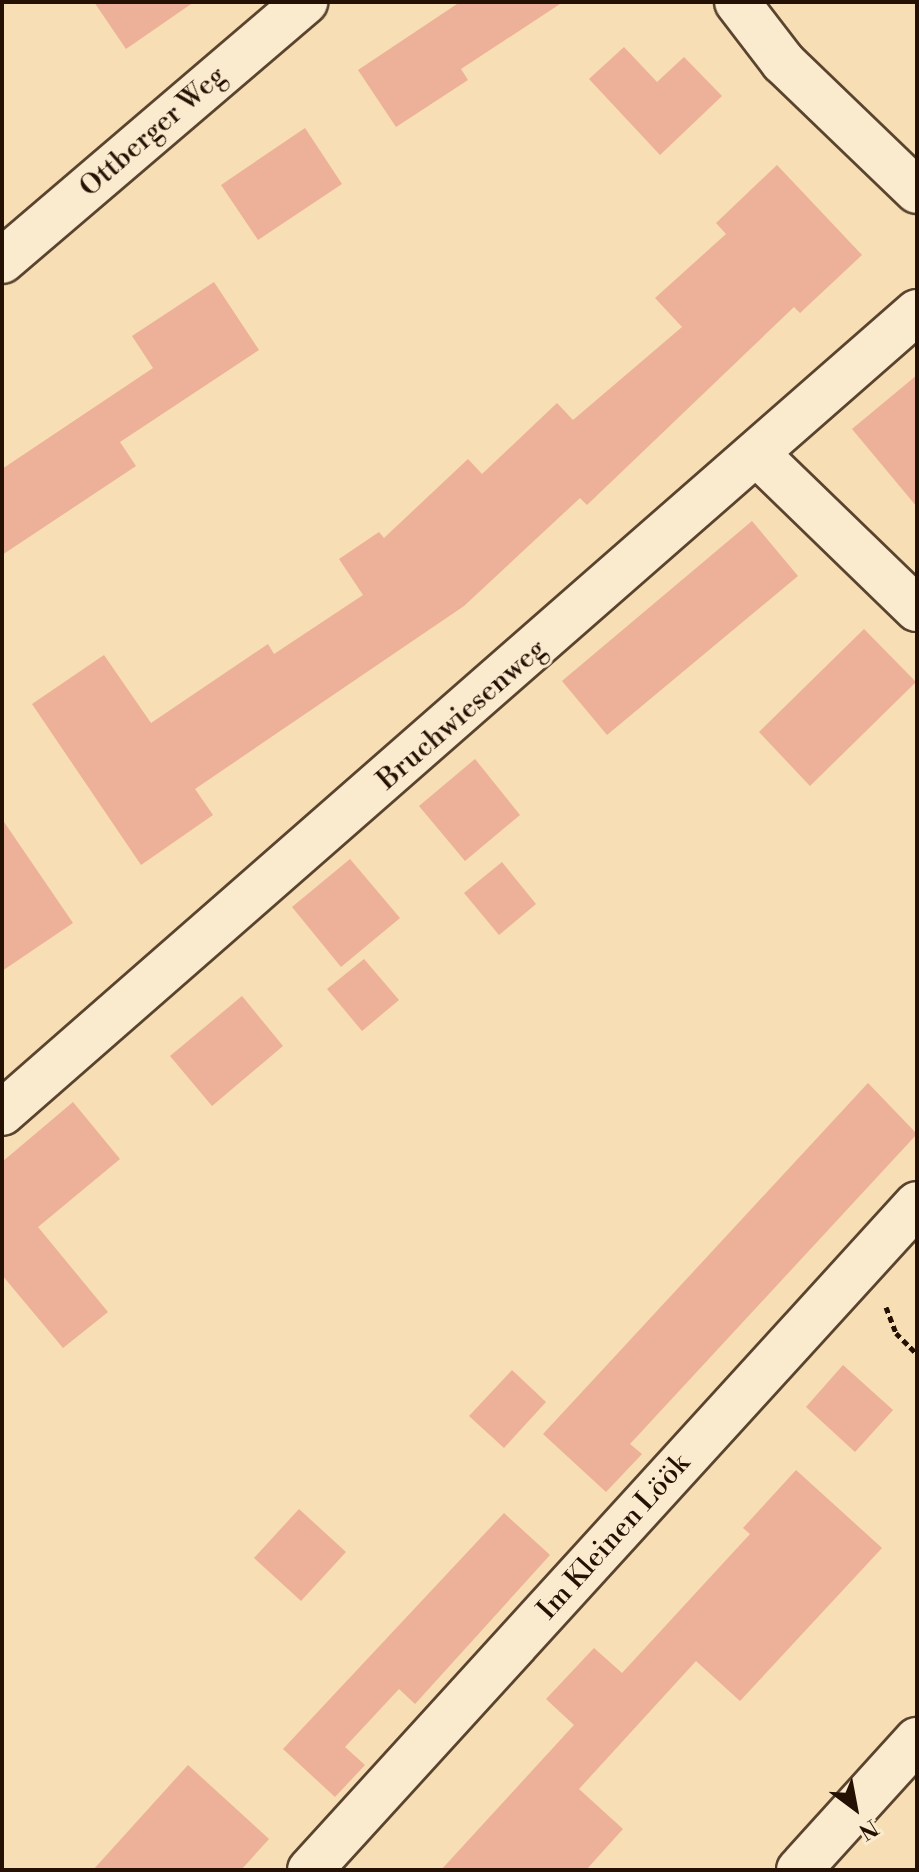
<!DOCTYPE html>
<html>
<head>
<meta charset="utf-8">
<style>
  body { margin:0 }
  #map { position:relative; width:919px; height:1872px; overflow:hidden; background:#f7deb4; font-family:"Libre Bodoni",serif }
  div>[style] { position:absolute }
  .building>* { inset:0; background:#edb098 }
  .path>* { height:5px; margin-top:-2.5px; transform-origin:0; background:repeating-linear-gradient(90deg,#251103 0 6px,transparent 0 10px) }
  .roads { filter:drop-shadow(2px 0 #5a442f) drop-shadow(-2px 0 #5a442f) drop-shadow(0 2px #5a442f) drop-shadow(0 -2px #5a442f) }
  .minor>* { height:44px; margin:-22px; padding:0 22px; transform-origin:22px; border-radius:22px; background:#faeace }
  span { translate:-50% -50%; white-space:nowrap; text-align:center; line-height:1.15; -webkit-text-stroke:6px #faeace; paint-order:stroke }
  .street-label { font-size:28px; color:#251103 }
  .frame { position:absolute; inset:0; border:4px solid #251103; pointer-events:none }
  .north { position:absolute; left:815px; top:1768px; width:80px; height:80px; -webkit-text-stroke:6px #faeace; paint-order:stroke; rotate:148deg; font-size:22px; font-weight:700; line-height:32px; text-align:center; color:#251103 }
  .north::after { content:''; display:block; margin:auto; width:28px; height:36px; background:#251103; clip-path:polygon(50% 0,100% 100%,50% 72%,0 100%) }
</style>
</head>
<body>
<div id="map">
  <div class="building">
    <i style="clip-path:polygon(94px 2px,194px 2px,126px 49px)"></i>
    <i style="clip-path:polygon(460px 2px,563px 2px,461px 69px,468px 80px,396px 127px,358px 70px)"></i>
    <i style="clip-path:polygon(624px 47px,657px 82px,684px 57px,722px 96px,660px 155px,589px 79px)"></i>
    <i style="clip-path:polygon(305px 128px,342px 184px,258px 240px,221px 185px)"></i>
    <i style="clip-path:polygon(777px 165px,862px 255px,800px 313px,794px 307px,587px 505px,580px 498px,464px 606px,195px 789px,213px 815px,141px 865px,32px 704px,104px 655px,151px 723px,268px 644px,274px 654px,363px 595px,339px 559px,379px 532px,384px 538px,468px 459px,482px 474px,557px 403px,573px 420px,682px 327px,655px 298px,726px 234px,716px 223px)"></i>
    <i style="clip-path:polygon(214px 282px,259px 350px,120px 442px,136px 466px,2px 555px,2px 469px,153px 368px,132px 336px)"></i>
    <i style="clip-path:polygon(917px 375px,917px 507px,852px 429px)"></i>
    <i style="clip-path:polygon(752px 521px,798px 576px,607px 735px,562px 681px)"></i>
    <i style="clip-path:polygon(864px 629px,916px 682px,810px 786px,759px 732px)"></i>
    <i style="clip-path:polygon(475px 759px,520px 815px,465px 861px,419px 806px)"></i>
    <i style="clip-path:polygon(2px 819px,73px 923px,2px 971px)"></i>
    <i style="clip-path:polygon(350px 859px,400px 918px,341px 967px,292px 907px)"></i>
    <i style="clip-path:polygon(502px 862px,536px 904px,499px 935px,464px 893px)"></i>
    <i style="clip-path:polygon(364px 959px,399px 1000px,362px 1031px,327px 989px)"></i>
    <i style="clip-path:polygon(242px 996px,283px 1046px,212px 1106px,170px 1056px)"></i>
    <i style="clip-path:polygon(868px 1083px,917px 1134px,630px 1444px,642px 1454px,606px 1492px,543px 1434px)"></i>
    <i style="clip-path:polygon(73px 1102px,120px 1159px,38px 1227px,108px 1312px,63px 1348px,2px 1275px,2px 1162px)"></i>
    <i style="clip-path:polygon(843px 1365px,893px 1410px,855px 1452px,806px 1407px)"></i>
    <i style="clip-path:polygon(512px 1370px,546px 1402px,504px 1448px,469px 1416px)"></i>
    <i style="clip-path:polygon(796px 1470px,882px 1548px,740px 1701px,696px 1661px,579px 1789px,623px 1829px,586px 1870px,441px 1870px,574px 1725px,546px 1699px,594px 1648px,622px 1673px,750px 1534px,743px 1528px)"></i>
    <i style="clip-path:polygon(299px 1509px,346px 1552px,301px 1601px,254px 1558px)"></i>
    <i style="clip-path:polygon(504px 1513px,550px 1555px,415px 1704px,399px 1689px,345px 1747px,365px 1765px,335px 1797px,283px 1749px)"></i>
    <i style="clip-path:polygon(188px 1765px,269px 1839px,241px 1870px,93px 1870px)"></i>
  </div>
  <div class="path">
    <i style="left:886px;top:1307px;width:28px;rotate:69deg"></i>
    <i style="left:896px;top:1333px;width:30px;rotate:45deg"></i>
  </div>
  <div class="roads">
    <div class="minor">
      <i style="left:737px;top:2px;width:76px;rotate:52.5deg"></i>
      <i style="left:783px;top:62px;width:186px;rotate:43.9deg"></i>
      <i style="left:2px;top:261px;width:399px;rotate:-40.5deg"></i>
      <i style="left:759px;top:456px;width:220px;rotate:44.1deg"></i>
      <i style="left:2px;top:1113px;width:1216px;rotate:-41.2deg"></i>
      <i style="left:310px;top:1870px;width:901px;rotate:-47.65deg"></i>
      <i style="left:799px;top:1870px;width:176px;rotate:-47.8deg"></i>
    </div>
  </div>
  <div class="street-label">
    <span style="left:153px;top:132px;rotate:-41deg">Ottberger Weg</span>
    <span style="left:462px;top:715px;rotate:-41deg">Bruchwiesenweg</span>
    <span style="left:614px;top:1537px;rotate:-48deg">Im Kleinen Löök</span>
  </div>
  <div class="frame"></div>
  <div class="north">N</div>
</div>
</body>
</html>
